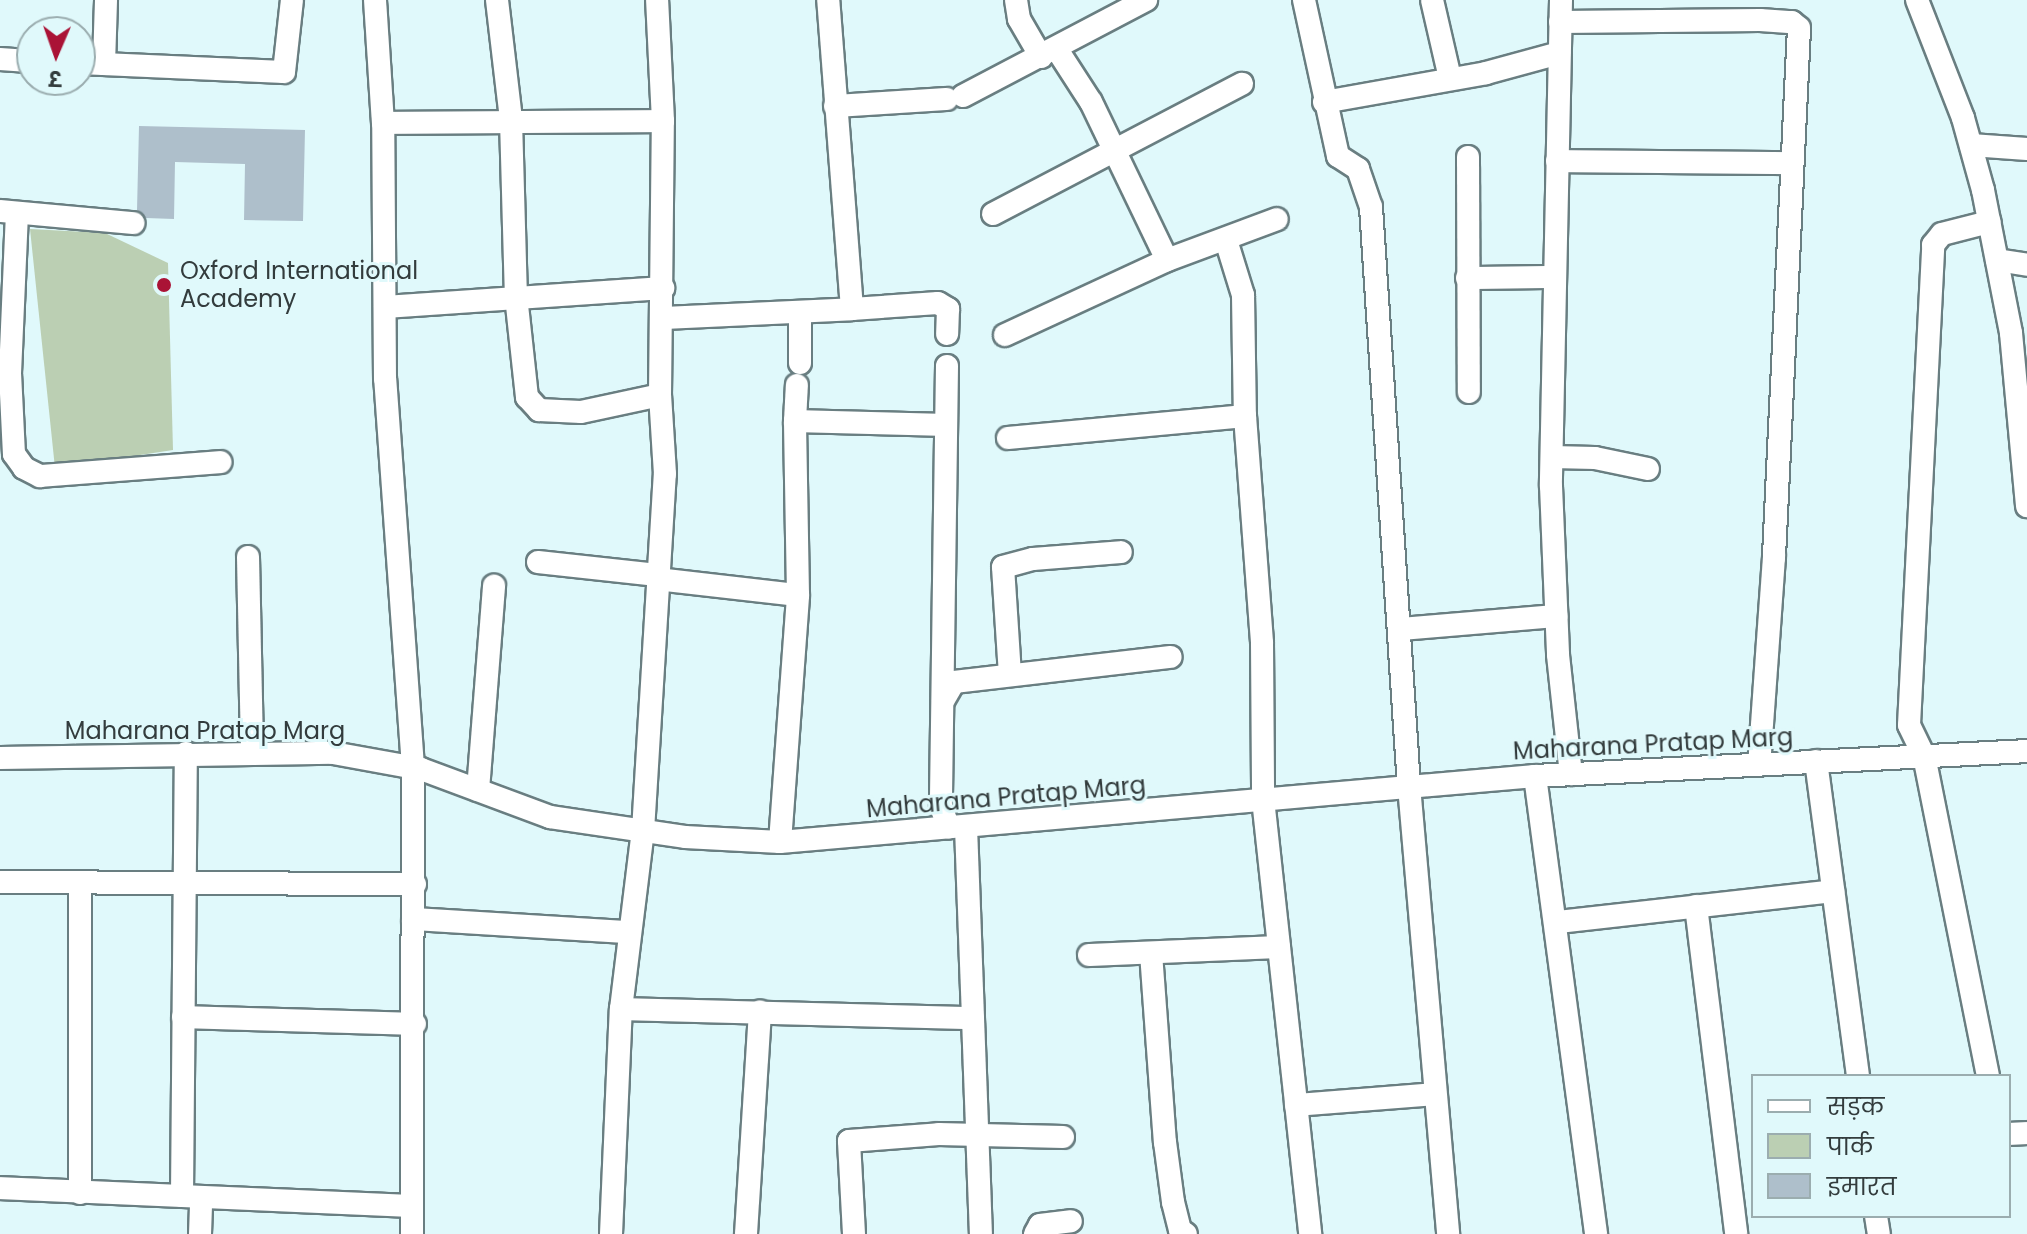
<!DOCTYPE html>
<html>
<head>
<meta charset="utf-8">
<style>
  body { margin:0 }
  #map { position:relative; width:2027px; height:1234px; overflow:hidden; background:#e0f9fb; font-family:Poppins,"Noto Sans Devanagari",sans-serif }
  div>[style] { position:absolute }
  .green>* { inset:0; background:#bbcfb3 }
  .building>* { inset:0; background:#aebfcb }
  .roads { filter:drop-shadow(2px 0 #697e81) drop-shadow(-2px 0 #697e81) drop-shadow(0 2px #697e81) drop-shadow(0 -2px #697e81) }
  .minor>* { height:22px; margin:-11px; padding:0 11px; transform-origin:11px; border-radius:11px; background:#fff }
  .dots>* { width:22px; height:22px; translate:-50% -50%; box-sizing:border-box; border:4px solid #e0f9fb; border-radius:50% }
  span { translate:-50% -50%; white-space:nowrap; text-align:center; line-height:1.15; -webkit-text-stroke:6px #e0f9fb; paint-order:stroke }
  .poi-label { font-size:24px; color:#333c3d }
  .left { translate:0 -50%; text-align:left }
  .street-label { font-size:24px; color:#333c3d }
  .legend { position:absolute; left:1751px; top:1074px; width:260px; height:144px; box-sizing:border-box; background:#e0f9fb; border:2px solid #9badaf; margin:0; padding:10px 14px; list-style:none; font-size:24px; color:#333c3d }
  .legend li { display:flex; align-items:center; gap:16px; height:40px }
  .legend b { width:40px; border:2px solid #9badaf }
  .north { position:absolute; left:16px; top:16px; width:80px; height:80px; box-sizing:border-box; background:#e0f9fb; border:2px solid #9badaf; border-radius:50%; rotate:182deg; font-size:22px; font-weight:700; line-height:32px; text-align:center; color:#333c3d }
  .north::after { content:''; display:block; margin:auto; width:28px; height:36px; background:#aa1336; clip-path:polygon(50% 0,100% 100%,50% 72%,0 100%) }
</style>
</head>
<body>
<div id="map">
  <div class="green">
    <i style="clip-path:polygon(30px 229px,105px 233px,168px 263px,173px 450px,55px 468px)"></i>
  </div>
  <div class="building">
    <i style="clip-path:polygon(139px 126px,305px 130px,303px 221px,244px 220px,245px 164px,175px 162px,174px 219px,146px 218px,137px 210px)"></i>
  </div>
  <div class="roads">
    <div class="minor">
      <i style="left:375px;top:0;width:123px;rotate:86.3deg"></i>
      <i style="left:497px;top:0;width:121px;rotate:83.3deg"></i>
      <i style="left:511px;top:120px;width:176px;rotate:88.4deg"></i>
      <i style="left:516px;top:296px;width:102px;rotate:83.8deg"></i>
      <i style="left:527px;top:397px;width:18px;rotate:47deg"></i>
      <i style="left:539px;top:410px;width:42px;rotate:2.7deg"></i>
      <i style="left:581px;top:412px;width:81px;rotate:-12.1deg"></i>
      <i style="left:1016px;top:0;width:19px;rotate:81deg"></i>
      <i style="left:1019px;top:19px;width:44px;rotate:59.9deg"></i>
      <i style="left:1304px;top:0;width:160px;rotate:77.7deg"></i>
      <i style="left:1338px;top:156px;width:24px;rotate:33deg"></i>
      <i style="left:1358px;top:169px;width:40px;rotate:71.1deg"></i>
      <i style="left:1371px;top:207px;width:580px;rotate:86.25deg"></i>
      <i style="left:1409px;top:786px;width:450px;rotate:85deg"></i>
      <i style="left:1432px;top:0;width:80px;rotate:77deg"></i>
      <i style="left:1561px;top:0;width:486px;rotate:91.2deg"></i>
      <i style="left:1551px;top:486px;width:169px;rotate:87.6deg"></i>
      <i style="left:1558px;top:655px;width:120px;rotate:83.8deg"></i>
      <i style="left:1917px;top:0;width:127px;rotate:68.7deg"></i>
      <i style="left:1963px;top:118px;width:75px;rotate:74.5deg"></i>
      <i style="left:1983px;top:190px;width:146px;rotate:78.9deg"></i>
      <i style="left:2011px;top:333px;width:174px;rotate:84.7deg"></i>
      <i style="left:1560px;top:22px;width:200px;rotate:-0.6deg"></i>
      <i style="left:1760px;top:20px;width:32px;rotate:4deg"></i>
      <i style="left:1792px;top:22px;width:9px;rotate:41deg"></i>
      <i style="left:1799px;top:28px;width:530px;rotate:92.71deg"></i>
      <i style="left:1774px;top:557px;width:208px;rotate:94.1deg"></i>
      <i style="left:1056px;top:48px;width:64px;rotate:57.1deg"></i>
      <i style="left:1091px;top:102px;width:175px;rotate:64.3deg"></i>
      <i style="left:0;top:59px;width:32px;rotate:4deg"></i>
      <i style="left:80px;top:63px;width:204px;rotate:2.5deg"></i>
      <i style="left:284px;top:72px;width:72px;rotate:-83.7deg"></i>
      <i style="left:104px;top:64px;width:64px;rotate:-88.2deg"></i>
      <i style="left:963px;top:96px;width:207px;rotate:-27.7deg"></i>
      <i style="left:1324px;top:102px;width:165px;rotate:-10.1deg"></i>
      <i style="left:1486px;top:73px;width:76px;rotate:-15.3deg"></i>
      <i style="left:835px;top:106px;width:112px;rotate:-3.6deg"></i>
      <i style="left:1971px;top:145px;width:56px;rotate:4.1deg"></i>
      <i style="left:1468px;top:157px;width:235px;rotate:89.8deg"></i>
      <i style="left:1557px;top:161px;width:233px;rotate:0.5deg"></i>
      <i style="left:0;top:211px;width:134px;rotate:5.2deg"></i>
      <i style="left:17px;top:213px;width:160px;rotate:92.5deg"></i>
      <i style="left:10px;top:373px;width:81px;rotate:87.2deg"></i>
      <i style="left:14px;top:454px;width:17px;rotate:54deg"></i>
      <i style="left:24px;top:468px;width:18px;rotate:27deg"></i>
      <i style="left:40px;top:476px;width:181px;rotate:-4.4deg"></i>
      <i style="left:993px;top:214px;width:281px;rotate:-27.6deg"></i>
      <i style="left:1226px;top:240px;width:58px;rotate:72.8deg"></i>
      <i style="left:1243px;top:295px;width:121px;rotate:89.1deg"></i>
      <i style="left:1245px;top:416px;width:228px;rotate:85.7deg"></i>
      <i style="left:1262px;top:643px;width:156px;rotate:89.6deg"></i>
      <i style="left:1263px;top:799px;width:438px;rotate:83.8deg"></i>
      <i style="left:1997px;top:260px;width:30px;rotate:9deg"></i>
      <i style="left:1467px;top:278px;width:87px;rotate:-0.7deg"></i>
      <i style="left:385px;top:307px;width:279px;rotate:-3.9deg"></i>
      <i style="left:852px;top:309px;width:86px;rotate:-4deg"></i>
      <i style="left:938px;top:303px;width:12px;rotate:31deg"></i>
      <i style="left:948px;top:309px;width:25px;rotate:92deg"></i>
      <i style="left:664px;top:318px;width:188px;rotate:-2.7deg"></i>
      <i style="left:852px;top:309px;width:310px;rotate:-94.4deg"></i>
      <i style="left:1005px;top:335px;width:179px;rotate:-24.8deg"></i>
      <i style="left:1167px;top:260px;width:117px;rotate:-20.4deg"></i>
      <i style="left:800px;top:363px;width:50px;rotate:-90deg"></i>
      <i style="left:947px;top:366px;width:441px;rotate:90.8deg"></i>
      <i style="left:941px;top:807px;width:22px;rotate:69deg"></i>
      <i style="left:795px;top:421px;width:36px;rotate:-87deg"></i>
      <i style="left:1008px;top:438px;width:238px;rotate:-5.3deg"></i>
      <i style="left:1552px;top:457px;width:43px;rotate:1.3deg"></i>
      <i style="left:1595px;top:458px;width:54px;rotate:11.7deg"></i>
      <i style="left:248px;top:557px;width:196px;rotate:88.8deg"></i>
      <i style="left:538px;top:562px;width:120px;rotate:6.2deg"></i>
      <i style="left:657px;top:579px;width:142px;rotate:6.5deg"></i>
      <i style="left:1400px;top:629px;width:157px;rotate:-4.8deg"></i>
      <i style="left:1010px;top:675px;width:108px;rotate:-93.7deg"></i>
      <i style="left:1003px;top:567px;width:31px;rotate:-15deg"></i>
      <i style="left:1033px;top:559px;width:88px;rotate:-4.5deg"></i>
      <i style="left:943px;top:701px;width:22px;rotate:-60deg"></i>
      <i style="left:954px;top:682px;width:218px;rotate:-6.6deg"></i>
      <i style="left:0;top:758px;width:333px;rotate:-0.9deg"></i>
      <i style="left:333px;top:753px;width:89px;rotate:10.3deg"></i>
      <i style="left:421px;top:769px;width:138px;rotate:20.4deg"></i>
      <i style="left:550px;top:817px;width:136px;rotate:8.4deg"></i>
      <i style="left:685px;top:837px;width:95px;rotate:3deg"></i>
      <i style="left:780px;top:842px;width:758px;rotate:-5deg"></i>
      <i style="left:1535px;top:776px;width:493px;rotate:-2.9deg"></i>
      <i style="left:1816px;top:761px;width:318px;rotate:82.4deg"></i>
      <i style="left:1535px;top:776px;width:462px;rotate:82.4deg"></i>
      <i style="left:478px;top:790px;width:205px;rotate:-85.5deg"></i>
      <i style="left:966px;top:827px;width:407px;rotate:87.9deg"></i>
      <i style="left:780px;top:842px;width:248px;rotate:-85.8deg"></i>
      <i style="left:798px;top:595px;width:174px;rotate:-91deg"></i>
      <i style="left:795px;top:421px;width:151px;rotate:1.5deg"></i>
      <i style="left:0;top:882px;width:415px;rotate:0.3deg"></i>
      <i style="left:80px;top:883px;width:310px;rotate:90deg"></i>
      <i style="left:1696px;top:906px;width:330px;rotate:83deg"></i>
      <i style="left:413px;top:919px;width:214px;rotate:3.5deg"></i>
      <i style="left:1558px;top:922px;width:277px;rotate:-6.4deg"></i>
      <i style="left:1151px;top:953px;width:190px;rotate:85.8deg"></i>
      <i style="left:1165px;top:1142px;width:61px;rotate:82.4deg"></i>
      <i style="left:1173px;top:1202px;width:29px;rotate:76deg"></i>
      <i style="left:1180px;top:1230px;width:7px;rotate:34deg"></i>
      <i style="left:1089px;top:955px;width:190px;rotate:-2.4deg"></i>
      <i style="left:621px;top:1009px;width:352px;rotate:1.5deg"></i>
      <i style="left:183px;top:1017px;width:232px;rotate:1.7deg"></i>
      <i style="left:1988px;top:1076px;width:326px;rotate:-101.3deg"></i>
      <i style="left:1924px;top:756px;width:34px;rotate:-116deg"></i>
      <i style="left:1909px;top:725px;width:481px;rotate:-87.1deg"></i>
      <i style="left:1933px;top:245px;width:14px;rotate:-51deg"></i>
      <i style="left:1942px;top:234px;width:49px;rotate:-14.3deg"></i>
      <i style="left:1296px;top:1105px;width:139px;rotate:-4.5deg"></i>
      <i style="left:2009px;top:1134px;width:18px;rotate:-3deg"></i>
      <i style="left:0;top:1188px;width:412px;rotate:2.5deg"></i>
      <i style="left:182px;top:1196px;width:443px;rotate:-89.5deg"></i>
      <i style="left:1876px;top:1216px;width:18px;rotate:81deg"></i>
      <i style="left:200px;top:1234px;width:37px;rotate:-88deg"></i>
      <i style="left:412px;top:1234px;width:467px;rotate:-89.9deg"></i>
      <i style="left:413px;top:767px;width:389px;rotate:-94.1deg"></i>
      <i style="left:385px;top:379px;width:256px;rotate:-90.4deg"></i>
      <i style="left:383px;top:123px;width:280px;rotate:-0.4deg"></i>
      <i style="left:611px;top:1234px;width:225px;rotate:-87.5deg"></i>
      <i style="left:621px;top:1009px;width:179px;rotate:-83deg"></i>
      <i style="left:643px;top:831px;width:358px;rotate:-86.5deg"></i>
      <i style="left:665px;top:474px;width:79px;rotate:-93.6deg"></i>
      <i style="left:660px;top:395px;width:274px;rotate:-89.4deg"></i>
      <i style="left:663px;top:121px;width:121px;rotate:-92.8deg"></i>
      <i style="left:746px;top:1234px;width:223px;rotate:-86.4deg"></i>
      <i style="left:854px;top:1234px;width:93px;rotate:-93.1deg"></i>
      <i style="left:849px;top:1141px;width:90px;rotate:-4.4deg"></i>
      <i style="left:939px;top:1134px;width:124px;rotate:1.4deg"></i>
      <i style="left:1035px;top:1234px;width:10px;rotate:-61deg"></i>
      <i style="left:1040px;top:1225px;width:31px;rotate:-7deg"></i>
    </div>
  </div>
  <div class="dots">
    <i style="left:164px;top:285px;background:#aa1336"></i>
  </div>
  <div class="poi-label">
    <span class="left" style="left:180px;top:285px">Oxford International<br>Academy</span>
  </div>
  <div class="street-label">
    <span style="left:205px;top:731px">Maharana Pratap Marg</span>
    <span style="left:1653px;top:744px;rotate:-3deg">Maharana Pratap Marg</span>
    <span style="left:1006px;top:797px;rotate:-5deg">Maharana Pratap Marg</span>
  </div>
  <ul class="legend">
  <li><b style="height:10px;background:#fff"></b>सड़क</li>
  <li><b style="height:22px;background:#bbcfb3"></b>पार्क</li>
  <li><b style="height:22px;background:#aebfcb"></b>इमारत</li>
  </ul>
  <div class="north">उ</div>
</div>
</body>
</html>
